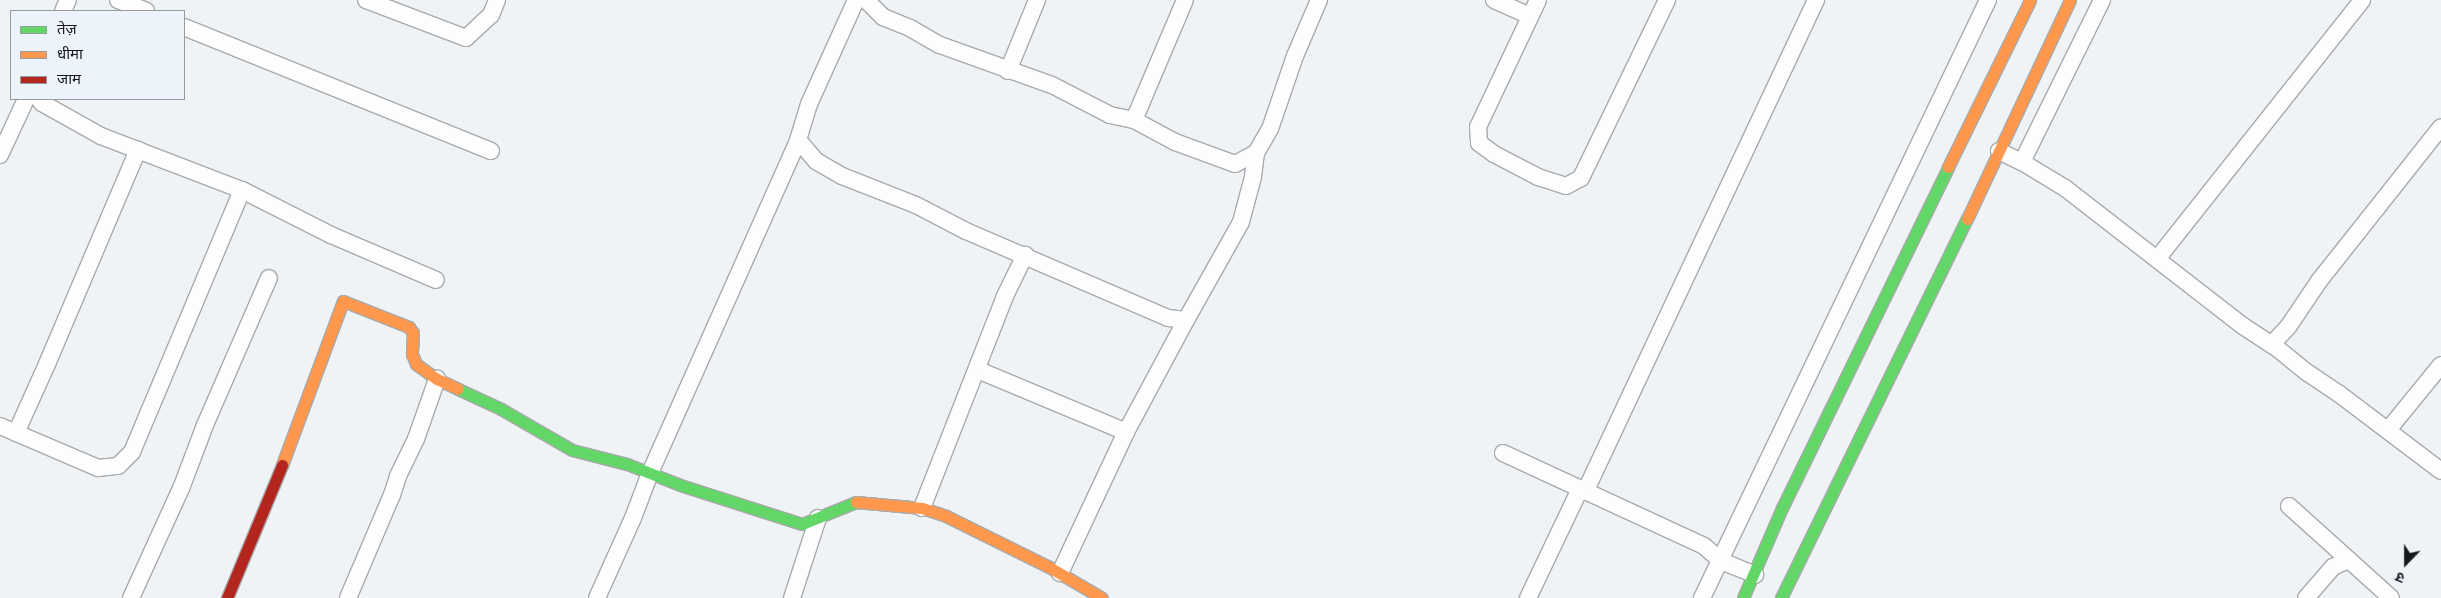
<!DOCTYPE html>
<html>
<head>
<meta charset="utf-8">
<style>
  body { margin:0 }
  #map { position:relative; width:2441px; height:598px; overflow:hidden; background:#f0f3f6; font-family:Rubik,"Noto Sans Devanagari",sans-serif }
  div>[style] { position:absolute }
  .roads { filter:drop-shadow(1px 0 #a8aaac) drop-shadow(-1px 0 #a8aaac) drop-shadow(0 1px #a8aaac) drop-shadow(0 -1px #a8aaac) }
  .street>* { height:16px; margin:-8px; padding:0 8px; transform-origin:8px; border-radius:8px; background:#fdfdfe }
  .fast>* { height:11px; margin:-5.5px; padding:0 5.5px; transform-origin:5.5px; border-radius:5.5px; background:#63d668 }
  .slow>* { height:11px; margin:-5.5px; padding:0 5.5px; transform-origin:5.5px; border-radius:5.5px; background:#ff974d }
  .jam>* { height:11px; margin:-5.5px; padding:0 5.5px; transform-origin:5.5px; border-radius:5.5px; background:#b3261e }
  span { translate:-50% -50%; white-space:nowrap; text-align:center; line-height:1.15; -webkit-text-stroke:4px #ecf3fa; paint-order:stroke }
  .legend { position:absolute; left:10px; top:10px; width:175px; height:90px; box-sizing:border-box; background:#ecf3fa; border:1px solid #969ba0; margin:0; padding:6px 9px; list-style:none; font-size:15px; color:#16181a }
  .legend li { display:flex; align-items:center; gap:10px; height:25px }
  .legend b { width:25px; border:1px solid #969ba0 }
  .north { position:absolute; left:2381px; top:538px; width:50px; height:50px; -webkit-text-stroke:4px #ecf3fa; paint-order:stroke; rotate:202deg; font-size:14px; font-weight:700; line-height:20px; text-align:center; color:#16181a }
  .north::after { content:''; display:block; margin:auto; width:18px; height:22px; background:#16181a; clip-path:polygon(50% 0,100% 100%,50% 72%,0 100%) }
</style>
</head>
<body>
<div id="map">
  <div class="roads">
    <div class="street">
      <i style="left:118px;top:0;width:30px;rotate:21deg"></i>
      <i style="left:366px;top:0;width:107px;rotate:20.8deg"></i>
      <i style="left:466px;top:38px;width:34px;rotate:-43deg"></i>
      <i style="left:491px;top:15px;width:16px;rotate:-68deg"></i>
      <i style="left:856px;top:0;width:114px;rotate:114.3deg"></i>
      <i style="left:809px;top:104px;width:38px;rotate:107deg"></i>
      <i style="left:798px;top:140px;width:28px;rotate:49deg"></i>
      <i style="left:816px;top:161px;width:30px;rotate:30deg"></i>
      <i style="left:842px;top:176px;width:79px;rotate:21.4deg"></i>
      <i style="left:916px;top:205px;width:56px;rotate:27.5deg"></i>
      <i style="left:966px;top:231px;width:220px;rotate:23.3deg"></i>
      <i style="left:1168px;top:318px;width:18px;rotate:6deg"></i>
      <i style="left:1186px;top:320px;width:112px;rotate:-60.7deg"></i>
      <i style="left:1241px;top:222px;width:47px;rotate:-75.1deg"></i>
      <i style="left:1253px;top:177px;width:24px;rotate:-83deg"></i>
      <i style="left:866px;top:0;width:24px;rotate:45deg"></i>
      <i style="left:883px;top:17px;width:29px;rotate:22deg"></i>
      <i style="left:910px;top:28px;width:34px;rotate:30deg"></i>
      <i style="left:940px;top:45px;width:119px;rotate:19.7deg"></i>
      <i style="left:1052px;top:85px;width:65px;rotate:27.3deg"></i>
      <i style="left:1110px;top:115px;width:25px;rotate:12deg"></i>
      <i style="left:1134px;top:120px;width:47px;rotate:28.2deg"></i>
      <i style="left:1175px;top:142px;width:64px;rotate:20.1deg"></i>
      <i style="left:1235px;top:164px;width:24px;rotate:-28deg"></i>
      <i style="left:1256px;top:153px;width:28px;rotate:-60deg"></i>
      <i style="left:1270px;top:129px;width:77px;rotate:-71.1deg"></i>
      <i style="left:1295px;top:56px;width:61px;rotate:-66.8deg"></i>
      <i style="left:1494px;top:0;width:39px;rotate:24deg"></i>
      <i style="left:1538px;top:0;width:140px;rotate:115.3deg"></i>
      <i style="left:1478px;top:127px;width:16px;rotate:86deg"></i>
      <i style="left:1479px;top:143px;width:19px;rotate:36deg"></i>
      <i style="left:1494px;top:154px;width:50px;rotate:27.6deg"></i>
      <i style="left:1538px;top:177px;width:29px;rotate:18deg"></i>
      <i style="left:1566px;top:186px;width:17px;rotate:-28deg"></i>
      <i style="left:1581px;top:178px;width:198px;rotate:-64.2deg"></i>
      <i style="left:63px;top:11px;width:12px;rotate:-66deg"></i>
      <i style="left:184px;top:27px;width:331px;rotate:22deg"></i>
      <i style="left:1008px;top:71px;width:77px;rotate:-67.8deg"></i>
      <i style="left:39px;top:99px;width:5px;rotate:53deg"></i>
      <i style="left:42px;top:103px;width:68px;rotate:29.2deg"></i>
      <i style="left:101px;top:136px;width:151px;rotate:21deg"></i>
      <i style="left:242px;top:190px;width:100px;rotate:26.8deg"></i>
      <i style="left:331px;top:235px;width:114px;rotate:23.2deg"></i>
      <i style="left:1134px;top:120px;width:130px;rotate:-67deg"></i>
      <i style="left:1999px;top:151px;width:25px;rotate:26deg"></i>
      <i style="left:2022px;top:162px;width:50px;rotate:31.2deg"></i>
      <i style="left:2065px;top:188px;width:225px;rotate:37.8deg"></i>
      <i style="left:2243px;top:326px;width:42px;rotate:33.3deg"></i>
      <i style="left:2278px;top:349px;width:38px;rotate:39deg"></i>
      <i style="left:2308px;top:373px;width:36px;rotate:34deg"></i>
      <i style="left:2338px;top:393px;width:129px;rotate:37.1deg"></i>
      <i style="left:0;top:155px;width:62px;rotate:-65.1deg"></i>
      <i style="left:2022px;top:162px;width:181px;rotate:-63.7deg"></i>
      <i style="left:2157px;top:259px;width:330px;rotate:-51.6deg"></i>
      <i style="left:2272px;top:344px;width:23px;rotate:-47deg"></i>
      <i style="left:2288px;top:327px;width:55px;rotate:-56deg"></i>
      <i style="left:2319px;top:281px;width:196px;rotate:-51.6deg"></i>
      <i style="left:978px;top:370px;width:160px;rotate:22.7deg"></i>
      <i style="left:1126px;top:432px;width:127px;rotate:-61.8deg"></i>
      <i style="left:0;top:426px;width:107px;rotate:23.2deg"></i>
      <i style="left:98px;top:468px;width:20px;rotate:-6deg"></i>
      <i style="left:118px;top:466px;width:20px;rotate:-45deg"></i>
      <i style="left:132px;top:452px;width:284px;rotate:-67.2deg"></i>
      <i style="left:2388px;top:430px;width:84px;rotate:-50.8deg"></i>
      <i style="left:16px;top:433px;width:76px;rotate:-65.8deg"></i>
      <i style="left:47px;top:364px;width:233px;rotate:-67deg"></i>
      <i style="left:1503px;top:453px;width:221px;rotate:24.8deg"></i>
      <i style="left:1704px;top:546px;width:23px;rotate:41deg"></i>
      <i style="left:1721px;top:561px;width:37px;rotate:22deg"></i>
      <i style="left:1585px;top:492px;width:544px;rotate:-64.85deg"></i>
      <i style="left:2289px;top:506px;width:137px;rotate:42deg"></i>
      <i style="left:922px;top:508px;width:228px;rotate:-68.6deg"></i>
      <i style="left:1005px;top:296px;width:46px;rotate:-64deg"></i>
      <i style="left:1060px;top:573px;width:156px;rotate:-64.9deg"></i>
      <i style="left:131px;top:598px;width:123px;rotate:-65.5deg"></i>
      <i style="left:182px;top:486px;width:65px;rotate:-69.3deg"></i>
      <i style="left:205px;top:425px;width:160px;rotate:-66.5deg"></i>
      <i style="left:348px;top:598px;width:112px;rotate:-66.9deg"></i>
      <i style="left:392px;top:495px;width:20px;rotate:-72deg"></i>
      <i style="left:398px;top:476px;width:41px;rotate:-64.1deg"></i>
      <i style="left:416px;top:439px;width:64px;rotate:-70.7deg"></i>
      <i style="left:597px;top:598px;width:88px;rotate:-65.8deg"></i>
      <i style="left:633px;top:518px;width:48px;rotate:-69.3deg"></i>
      <i style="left:650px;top:473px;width:364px;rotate:-66deg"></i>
      <i style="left:792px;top:598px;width:84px;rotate:-72deg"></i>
      <i style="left:1528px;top:598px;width:121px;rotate:-64.5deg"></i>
      <i style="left:1702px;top:598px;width:663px;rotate:-64.44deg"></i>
      <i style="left:2306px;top:598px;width:41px;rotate:-48.9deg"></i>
      <i style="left:2333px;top:567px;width:17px;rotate:-25deg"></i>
    </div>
    <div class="fast">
      <i style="left:458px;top:389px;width:47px;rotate:24.9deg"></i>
      <i style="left:501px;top:409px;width:82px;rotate:30deg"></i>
      <i style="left:572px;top:450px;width:57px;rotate:14.3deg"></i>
      <i style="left:627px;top:464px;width:57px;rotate:21.6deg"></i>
      <i style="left:680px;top:485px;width:128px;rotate:17.7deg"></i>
      <i style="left:802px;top:524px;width:58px;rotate:-22.2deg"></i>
      <i style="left:1743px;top:598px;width:98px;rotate:-66.6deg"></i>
      <i style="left:1782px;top:508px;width:379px;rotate:-64deg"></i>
      <i style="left:1781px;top:598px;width:422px;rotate:-63.9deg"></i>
    </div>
    <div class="slow">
      <i style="left:1948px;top:167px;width:186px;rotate:-63.8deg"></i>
      <i style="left:1967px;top:219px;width:242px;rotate:-64.8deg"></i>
      <i style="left:282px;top:465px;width:175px;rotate:-69.6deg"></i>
      <i style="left:343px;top:301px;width:71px;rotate:21.5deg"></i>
      <i style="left:409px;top:327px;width:7px;rotate:56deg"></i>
      <i style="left:413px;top:333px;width:21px;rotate:93deg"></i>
      <i style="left:412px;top:354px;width:11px;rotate:68deg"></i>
      <i style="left:416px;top:364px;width:26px;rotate:36deg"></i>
      <i style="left:437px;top:379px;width:23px;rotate:25deg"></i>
      <i style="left:856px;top:502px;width:66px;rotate:5.2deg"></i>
      <i style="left:922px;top:508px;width:25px;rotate:18deg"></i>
      <i style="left:946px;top:516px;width:115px;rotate:26.3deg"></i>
      <i style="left:1049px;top:567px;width:61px;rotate:30.3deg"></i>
    </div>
    <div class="jam">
      <i style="left:227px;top:598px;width:144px;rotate:-67.5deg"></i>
    </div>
  </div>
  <ul class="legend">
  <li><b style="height:6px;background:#63d668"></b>तेज़</li>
  <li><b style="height:6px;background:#ff974d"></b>धीमा</li>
  <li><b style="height:6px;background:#b3261e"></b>जाम</li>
  </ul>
  <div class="north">उ</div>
</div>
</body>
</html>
